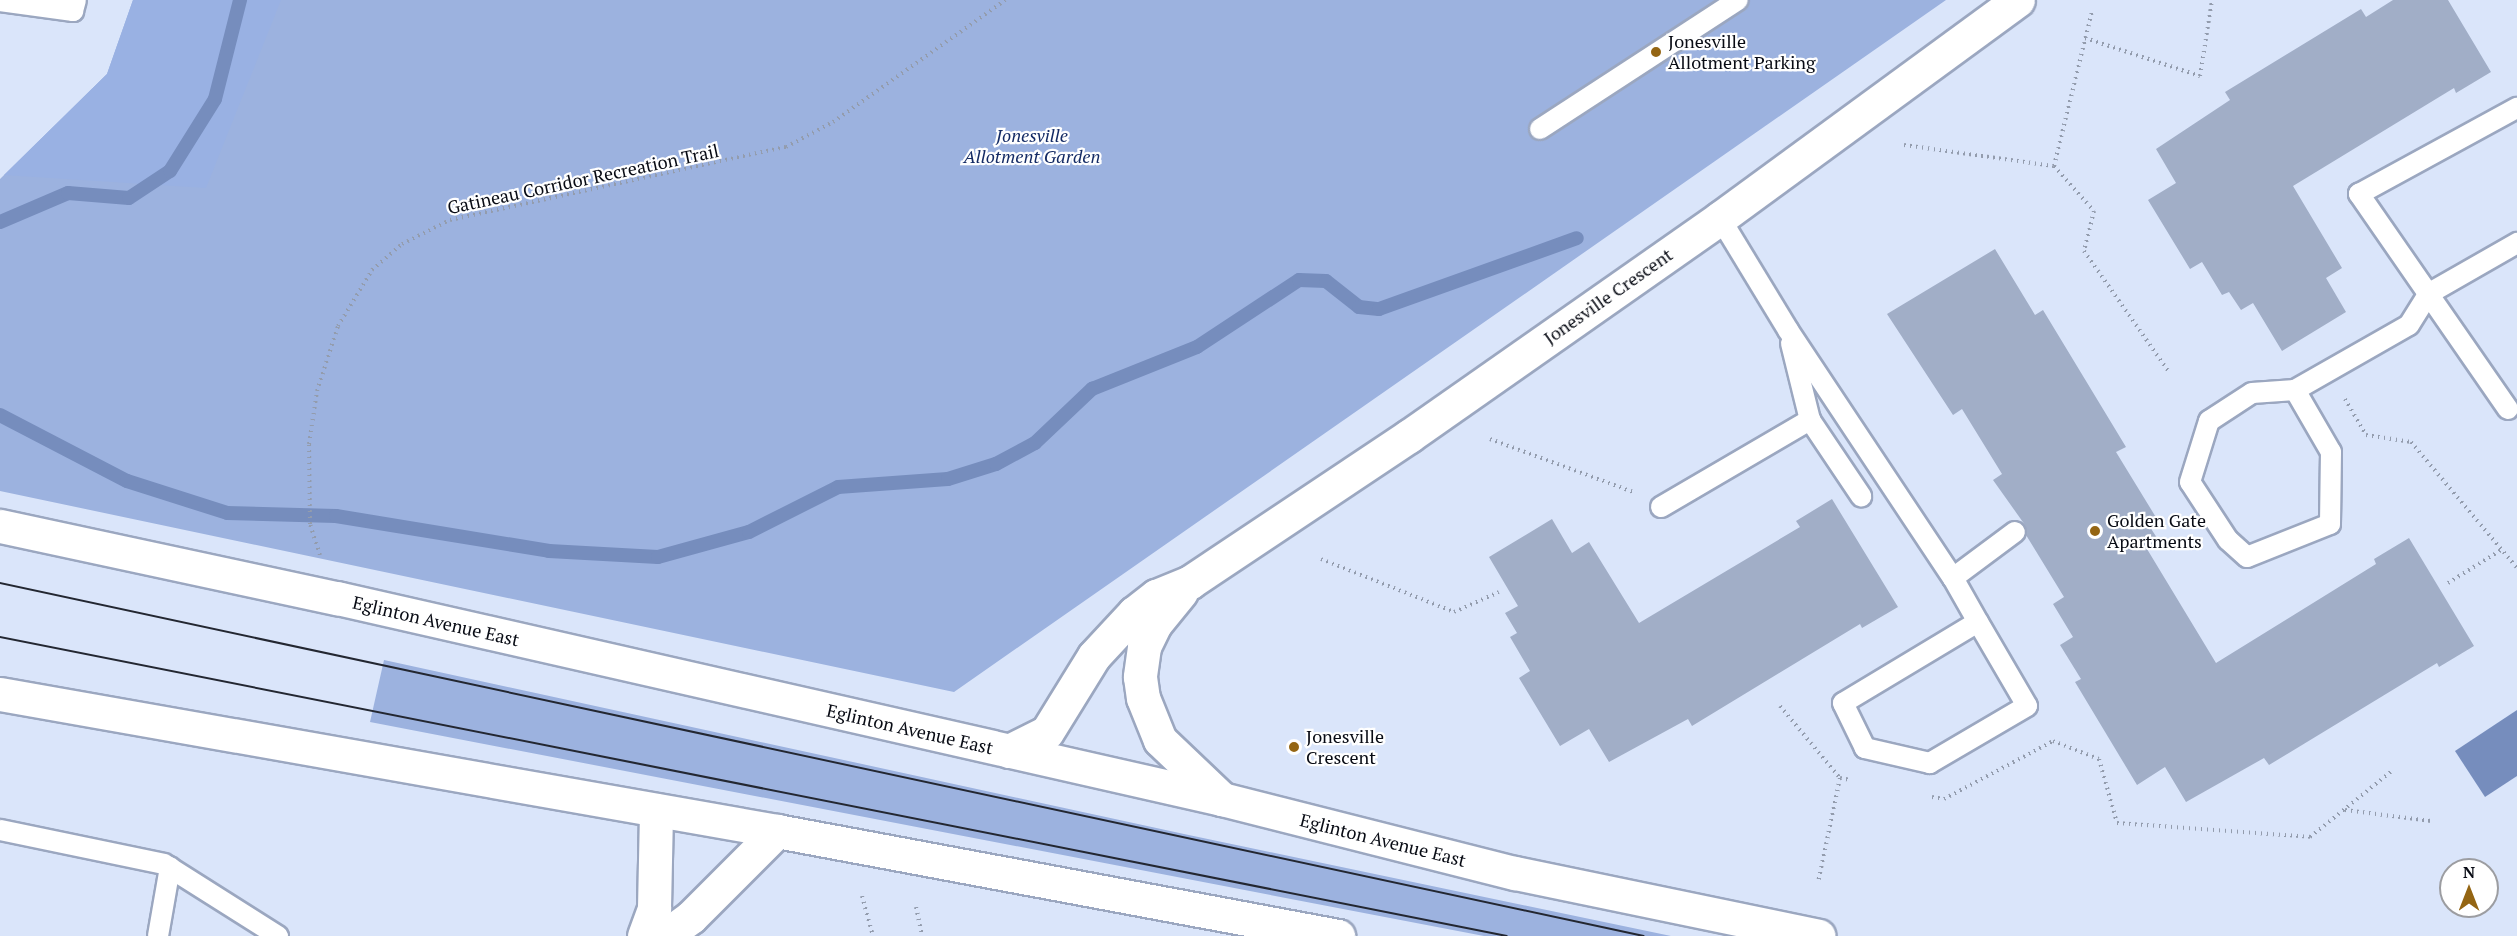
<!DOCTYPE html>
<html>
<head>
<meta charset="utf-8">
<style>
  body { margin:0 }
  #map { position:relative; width:2517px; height:936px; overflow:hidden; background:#dae5fa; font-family:"PT Serif",serif }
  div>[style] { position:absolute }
  .green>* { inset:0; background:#9cb2df }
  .forest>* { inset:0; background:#99b1e3 }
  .water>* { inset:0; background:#768dbd }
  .stream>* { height:14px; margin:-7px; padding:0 7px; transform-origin:7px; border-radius:7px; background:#768dbd }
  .building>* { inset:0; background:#a1aec7 }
  .path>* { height:4px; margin-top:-2px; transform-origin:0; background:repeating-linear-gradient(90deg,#939cad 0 1.5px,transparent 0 6px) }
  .roads { filter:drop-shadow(2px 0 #9ba7c0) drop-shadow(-2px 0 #9ba7c0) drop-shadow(0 2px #9ba7c0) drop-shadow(0 -2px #9ba7c0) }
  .lane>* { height:20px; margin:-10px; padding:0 10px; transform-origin:10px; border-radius:10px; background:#fff }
  .street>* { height:33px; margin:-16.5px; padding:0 16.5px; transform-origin:16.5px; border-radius:16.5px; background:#fff }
  .secondary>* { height:33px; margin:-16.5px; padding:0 16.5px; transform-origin:16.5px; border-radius:16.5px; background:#fff }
  .primary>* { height:33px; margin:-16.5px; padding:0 16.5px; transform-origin:16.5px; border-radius:16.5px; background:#fff }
  .tram>* { height:1.5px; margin:-0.75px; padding:0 0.75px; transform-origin:0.75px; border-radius:0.75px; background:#232731 }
  .dots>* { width:16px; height:16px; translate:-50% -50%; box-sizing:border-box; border:3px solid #fff; border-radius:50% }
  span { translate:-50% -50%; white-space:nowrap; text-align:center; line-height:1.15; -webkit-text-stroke:4.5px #fff; paint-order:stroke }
  .poi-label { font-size:18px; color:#080b14 }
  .left { translate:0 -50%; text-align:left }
  .park-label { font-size:18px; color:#142b65; font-style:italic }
  .street-label { font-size:18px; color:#080b14 }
  .north { position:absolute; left:2439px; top:858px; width:60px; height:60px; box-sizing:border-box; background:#fff; border:2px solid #9c9da1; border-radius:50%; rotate:0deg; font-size:16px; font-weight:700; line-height:24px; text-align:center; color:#080b14 }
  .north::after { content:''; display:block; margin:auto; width:21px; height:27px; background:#946513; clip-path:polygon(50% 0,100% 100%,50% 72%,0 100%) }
</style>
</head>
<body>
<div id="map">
  <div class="green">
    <i style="clip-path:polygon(133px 0,1946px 0,954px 692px,0 491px,0 179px,107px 74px)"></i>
    <i style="clip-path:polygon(384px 660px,1184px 834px,1671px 936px,1484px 936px,370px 722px)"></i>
  </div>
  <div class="forest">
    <i style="clip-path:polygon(133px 0,281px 0,206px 188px,4px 175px,107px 74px)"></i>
  </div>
  <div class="water">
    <i style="clip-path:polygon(2517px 710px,2517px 776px,2485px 797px,2455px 751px)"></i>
  </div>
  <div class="stream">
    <i style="left:0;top:222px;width:74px;rotate:-23.1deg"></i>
    <i style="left:68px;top:193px;width:61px;rotate:4.7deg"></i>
    <i style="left:129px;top:198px;width:49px;rotate:-33.4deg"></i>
    <i style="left:170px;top:171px;width:85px;rotate:-58deg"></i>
    <i style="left:215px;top:99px;width:102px;rotate:-75.8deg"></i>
    <i style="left:0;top:415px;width:143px;rotate:27.5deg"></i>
    <i style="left:127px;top:481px;width:105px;rotate:17.7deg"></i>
    <i style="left:227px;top:513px;width:109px;rotate:1.6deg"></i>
    <i style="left:336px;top:516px;width:216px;rotate:9.3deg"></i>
    <i style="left:549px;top:551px;width:109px;rotate:3.2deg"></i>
    <i style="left:658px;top:557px;width:94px;rotate:-15.4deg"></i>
    <i style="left:749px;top:532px;width:100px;rotate:-26.8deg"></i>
    <i style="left:838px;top:487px;width:110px;rotate:-4.2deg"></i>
    <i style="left:948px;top:479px;width:50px;rotate:-17.4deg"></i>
    <i style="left:996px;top:464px;width:44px;rotate:-28.3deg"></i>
    <i style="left:1035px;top:443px;width:79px;rotate:-43.5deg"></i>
    <i style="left:1092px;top:389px;width:113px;rotate:-21.8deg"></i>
    <i style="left:1197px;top:347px;width:122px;rotate:-33.3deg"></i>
    <i style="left:1299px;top:280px;width:27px;rotate:2deg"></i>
    <i style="left:1326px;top:281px;width:42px;rotate:38.2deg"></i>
    <i style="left:1359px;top:307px;width:20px;rotate:6deg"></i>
    <i style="left:1379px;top:309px;width:210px;rotate:-19.7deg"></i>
  </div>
  <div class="building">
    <i style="clip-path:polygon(2393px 0,2448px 0,2491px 72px,2456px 93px,2454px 88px,2293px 186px,2342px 268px,2326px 278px,2346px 312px,2282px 351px,2253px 303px,2241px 310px,2229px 292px,2222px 295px,2202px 262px,2190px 269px,2148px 200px,2176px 183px,2156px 149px,2230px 100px,2225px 92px,2361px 9px,2366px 17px)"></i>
    <i style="clip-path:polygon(1995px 249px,2035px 315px,2043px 310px,2126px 447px,2116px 452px,2157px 519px,2148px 524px,2159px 541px,2147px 549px,2216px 663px,2376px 564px,2374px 559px,2409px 538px,2474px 646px,2439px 667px,2437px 663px,2269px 765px,2264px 758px,2186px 802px,2165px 767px,2137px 785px,2075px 682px,2081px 679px,2060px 645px,2073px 637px,2053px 604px,2064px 597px,2026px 535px,2025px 525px,1993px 480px,2002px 474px,1962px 409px,1953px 415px,1887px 314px)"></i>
    <i style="clip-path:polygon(1832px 499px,1898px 607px,1862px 628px,1860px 624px,1692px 726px,1688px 719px,1609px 762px,1589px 729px,1560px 746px,1519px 678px,1530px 671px,1510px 637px,1517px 633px,1505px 613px,1518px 606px,1489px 557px,1552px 519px,1572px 553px,1589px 542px,1639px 623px,1800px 527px,1796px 521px)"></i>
  </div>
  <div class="path">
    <i style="left:2085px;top:38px;width:121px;rotate:18.3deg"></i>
    <i style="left:2200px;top:76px;width:77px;rotate:-81deg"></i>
    <i style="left:1904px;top:145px;width:151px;rotate:8deg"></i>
    <i style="left:2054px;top:166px;width:60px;rotate:48.4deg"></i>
    <i style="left:2094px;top:211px;width:41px;rotate:104deg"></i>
    <i style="left:2084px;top:251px;width:148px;rotate:54.9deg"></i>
    <i style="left:2054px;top:166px;width:160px;rotate:-76.2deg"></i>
    <i style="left:2345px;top:399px;width:42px;rotate:59.7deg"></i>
    <i style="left:2366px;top:435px;width:46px;rotate:8.8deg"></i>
    <i style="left:2411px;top:442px;width:165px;rotate:49.9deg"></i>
    <i style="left:1490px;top:439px;width:153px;rotate:20.3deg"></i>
    <i style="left:320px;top:555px;width:33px;rotate:-108deg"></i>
    <i style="left:310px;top:524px;width:80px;rotate:-90.7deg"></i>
    <i style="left:309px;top:444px;width:54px;rotate:-81.4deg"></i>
    <i style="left:317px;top:391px;width:68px;rotate:-72.1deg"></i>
    <i style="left:338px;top:326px;width:66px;rotate:-58.7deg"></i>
    <i style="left:372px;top:270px;width:40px;rotate:-41deg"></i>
    <i style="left:402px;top:244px;width:54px;rotate:-26.6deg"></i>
    <i style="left:450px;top:220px;width:344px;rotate:-12.3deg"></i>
    <i style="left:786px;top:147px;width:53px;rotate:-28deg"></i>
    <i style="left:833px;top:122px;width:211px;rotate:-35.3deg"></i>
    <i style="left:1321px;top:559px;width:143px;rotate:21.7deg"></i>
    <i style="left:1454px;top:612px;width:49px;rotate:-24deg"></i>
    <i style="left:2448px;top:583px;width:62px;rotate:-31.9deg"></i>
    <i style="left:1780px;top:706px;width:94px;rotate:50.2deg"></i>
    <i style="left:1840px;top:778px;width:106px;rotate:101.9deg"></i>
    <i style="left:1840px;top:778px;width:11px;rotate:10deg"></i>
    <i style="left:1932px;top:797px;width:12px;rotate:9deg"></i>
    <i style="left:1944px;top:799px;width:123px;rotate:-28deg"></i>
    <i style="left:2053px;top:741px;width:49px;rotate:21.4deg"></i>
    <i style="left:2099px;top:759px;width:66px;rotate:74.3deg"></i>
    <i style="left:2117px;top:823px;width:194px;rotate:4.1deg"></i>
    <i style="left:2310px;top:837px;width:107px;rotate:-38.9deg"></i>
    <i style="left:2345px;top:810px;width:87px;rotate:7.3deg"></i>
    <i style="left:862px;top:896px;width:41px;rotate:74.6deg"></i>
    <i style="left:916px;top:907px;width:30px;rotate:78deg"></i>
  </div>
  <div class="roads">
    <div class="lane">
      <i style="left:0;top:1px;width:74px;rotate:7.8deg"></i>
      <i style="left:73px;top:11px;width:11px;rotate:-75deg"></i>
      <i style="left:1540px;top:129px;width:236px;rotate:-33.1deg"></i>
      <i style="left:1720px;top:218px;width:131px;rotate:58.7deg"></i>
      <i style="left:1788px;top:330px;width:298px;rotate:56.4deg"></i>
      <i style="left:1953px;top:578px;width:51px;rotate:60.4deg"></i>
      <i style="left:1978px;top:622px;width:97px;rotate:59.7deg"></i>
      <i style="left:2027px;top:706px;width:113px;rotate:149.6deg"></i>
      <i style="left:1930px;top:763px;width:67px;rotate:-167deg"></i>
      <i style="left:1865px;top:748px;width:50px;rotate:-116.1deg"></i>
      <i style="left:1843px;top:703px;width:157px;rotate:-31deg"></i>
      <i style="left:2295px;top:390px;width:72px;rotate:59.9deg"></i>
      <i style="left:2331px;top:452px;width:72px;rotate:90.8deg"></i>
      <i style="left:2330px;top:524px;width:89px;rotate:158.3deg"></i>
      <i style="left:2247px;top:557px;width:25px;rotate:-138deg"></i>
      <i style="left:2228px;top:540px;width:69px;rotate:-123.2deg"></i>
      <i style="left:2190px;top:482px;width:64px;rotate:-72.7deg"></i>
      <i style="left:2209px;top:421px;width:51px;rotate:-33.1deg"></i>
      <i style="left:2252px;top:393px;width:43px;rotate:-4deg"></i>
      <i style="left:2295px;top:390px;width:131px;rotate:-29.7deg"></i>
      <i style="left:2409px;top:325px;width:36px;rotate:-58deg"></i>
      <i style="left:2428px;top:294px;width:103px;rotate:-29.8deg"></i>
      <i style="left:2508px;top:409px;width:262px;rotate:-124.7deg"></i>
      <i style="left:2359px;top:194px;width:180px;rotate:-28.6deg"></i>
      <i style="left:1810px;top:420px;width:92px;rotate:56.1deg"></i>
      <i style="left:1661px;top:507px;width:173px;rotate:-30.3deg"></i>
      <i style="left:1810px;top:420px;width:79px;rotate:-103.9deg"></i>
      <i style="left:1953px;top:578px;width:77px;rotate:-36.6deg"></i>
      <i style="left:0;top:830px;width:167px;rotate:11.7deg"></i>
      <i style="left:164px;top:864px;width:135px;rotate:32.3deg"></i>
      <i style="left:158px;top:936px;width:70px;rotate:-80.1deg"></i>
    </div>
    <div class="street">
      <i style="left:644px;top:936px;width:30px;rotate:-70deg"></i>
      <i style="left:654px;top:908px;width:98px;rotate:-88.8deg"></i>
      <i style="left:665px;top:936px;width:32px;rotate:-36deg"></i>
      <i style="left:691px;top:917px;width:122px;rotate:-45deg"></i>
    </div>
    <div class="secondary">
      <i style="left:1181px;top:592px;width:41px;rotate:129.1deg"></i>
      <i style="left:1155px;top:624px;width:25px;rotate:116deg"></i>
      <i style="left:1144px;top:647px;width:30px;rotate:98deg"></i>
      <i style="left:1140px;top:677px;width:21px;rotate:82deg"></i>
      <i style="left:1143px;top:698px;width:45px;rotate:68deg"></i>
      <i style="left:1160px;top:740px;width:86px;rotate:43.6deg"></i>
      <i style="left:1009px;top:751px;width:42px;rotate:-26.6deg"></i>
      <i style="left:1047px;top:732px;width:89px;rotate:-58.3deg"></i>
      <i style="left:1094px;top:656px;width:59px;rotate:-47.1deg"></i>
      <i style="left:1134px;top:613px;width:28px;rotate:-38deg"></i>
      <i style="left:1156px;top:596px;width:37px;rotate:-22deg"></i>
      <i style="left:1190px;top:582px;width:263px;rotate:-33.7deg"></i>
      <i style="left:1409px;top:436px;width:380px;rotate:-35deg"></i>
      <i style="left:1720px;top:218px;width:369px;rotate:-36.2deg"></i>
    </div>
    <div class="primary">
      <i style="left:0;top:526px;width:345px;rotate:12.1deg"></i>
      <i style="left:337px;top:598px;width:908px;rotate:12.8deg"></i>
      <i style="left:1222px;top:799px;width:302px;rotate:14.2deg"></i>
      <i style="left:1515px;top:873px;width:310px;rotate:11.7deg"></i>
      <i style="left:0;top:694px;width:789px;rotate:10deg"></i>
      <i style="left:777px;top:831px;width:571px;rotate:10.6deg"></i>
    </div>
  </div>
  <div class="tram">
    <i style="left:0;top:583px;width:1681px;rotate:12.12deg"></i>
    <i style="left:0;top:637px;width:1536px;rotate:11.22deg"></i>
  </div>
  <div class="dots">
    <i style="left:1656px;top:52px;background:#946513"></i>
    <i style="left:2095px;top:531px;background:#946513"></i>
    <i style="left:1294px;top:747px;background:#946513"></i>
  </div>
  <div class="poi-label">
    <span class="left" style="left:1668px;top:52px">Jonesville<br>Allotment Parking</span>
    <span class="left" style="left:2107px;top:531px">Golden Gate<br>Apartments</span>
    <span class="left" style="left:1306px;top:747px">Jonesville<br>Crescent</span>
  </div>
  <div class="park-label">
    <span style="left:1032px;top:146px">Jonesville<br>Allotment Garden</span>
  </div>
  <div class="street-label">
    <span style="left:583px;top:179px;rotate:-12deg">Gatineau Corridor Recreation Trail</span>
    <span style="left:1608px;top:296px;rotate:-35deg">Jonesville Crescent</span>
    <span style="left:436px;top:621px;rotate:13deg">Eglinton Avenue East</span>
    <span style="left:910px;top:729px;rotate:13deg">Eglinton Avenue East</span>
    <span style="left:1383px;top:840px;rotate:14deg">Eglinton Avenue East</span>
  </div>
  <div class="north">N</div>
</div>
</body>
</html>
